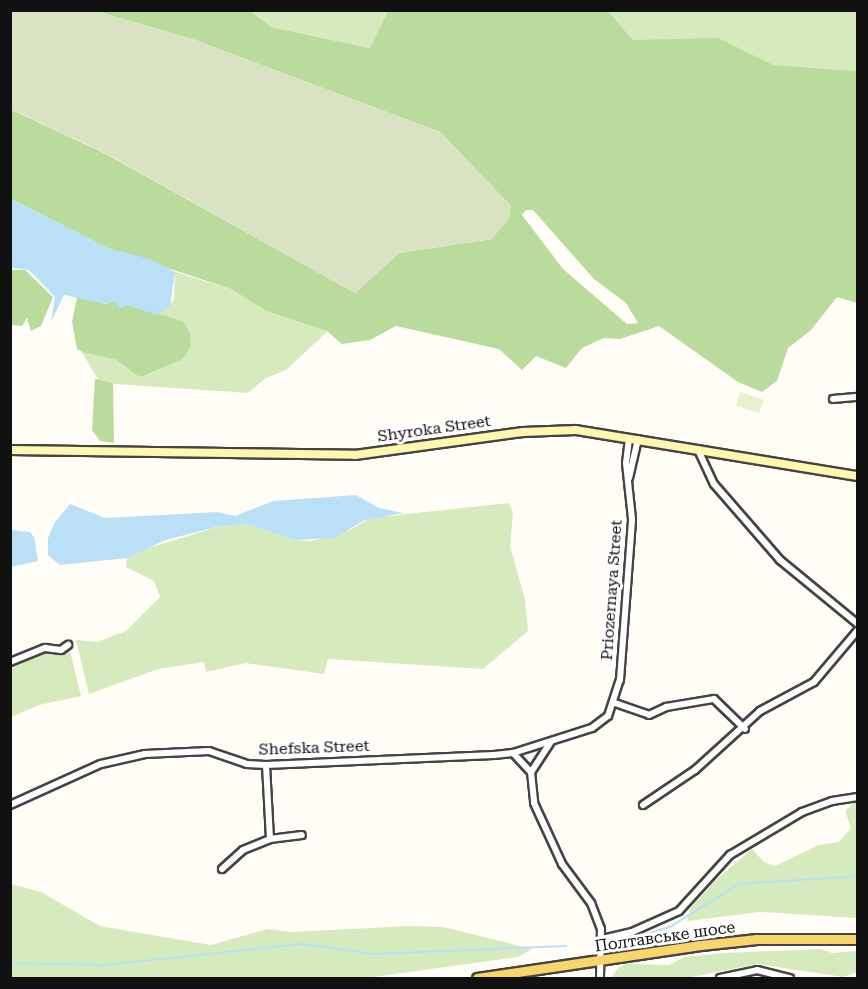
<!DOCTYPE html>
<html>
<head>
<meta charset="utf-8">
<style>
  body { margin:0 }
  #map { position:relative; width:868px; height:989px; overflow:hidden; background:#fffdf5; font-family:"Roboto Serif",serif }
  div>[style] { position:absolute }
  .green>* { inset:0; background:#d5ebbd }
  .forest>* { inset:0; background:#b9dc9c }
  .cemetery>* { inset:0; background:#d9e3c4 }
  .pitch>* { inset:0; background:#e6f2cf }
  .water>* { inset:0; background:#b9e0f7 }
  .stream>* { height:1.5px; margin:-0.75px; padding:0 0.75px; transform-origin:0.75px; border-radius:0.75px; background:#b9e0f7 }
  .roads { filter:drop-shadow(2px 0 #444) drop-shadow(-2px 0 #444) drop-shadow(0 2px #444) drop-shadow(0 -2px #444) }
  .street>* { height:6px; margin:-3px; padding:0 3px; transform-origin:3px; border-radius:3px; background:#fff }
  .secondary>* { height:8px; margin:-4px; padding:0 4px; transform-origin:4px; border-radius:4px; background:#fff6b0 }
  .primary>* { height:9px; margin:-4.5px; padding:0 4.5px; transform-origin:4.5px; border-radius:4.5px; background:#f9d66b }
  span { translate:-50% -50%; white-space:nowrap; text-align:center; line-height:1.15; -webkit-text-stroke:6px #fff; paint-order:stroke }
  .street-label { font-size:16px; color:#111 }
  .frame { position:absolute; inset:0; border:12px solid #111; pointer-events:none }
</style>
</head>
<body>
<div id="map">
  <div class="green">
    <i style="clip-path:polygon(251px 11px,388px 11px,371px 48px,271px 27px)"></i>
    <i style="clip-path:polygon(608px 11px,857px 11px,857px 71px,774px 65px,739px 48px,633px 40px)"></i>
    <i style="clip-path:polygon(175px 272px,231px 289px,266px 311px,328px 331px,286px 370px,266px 378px,248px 393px,100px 383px,82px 352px,116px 360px,138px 376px,145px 376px,183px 359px,191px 347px,190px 333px,183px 321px,157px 315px,174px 300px)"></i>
    <i style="clip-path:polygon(509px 503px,513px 512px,510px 546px,525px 599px,528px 631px,483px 669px,328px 659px,324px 674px,245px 663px,206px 672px,204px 662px,158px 669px,89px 694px,76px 640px,97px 642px,126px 631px,160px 597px,154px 581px,126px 567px,127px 558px,139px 551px,220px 526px,248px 524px,295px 540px,312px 541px,350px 530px,370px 518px)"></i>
    <i style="clip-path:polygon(47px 649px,70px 651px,81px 696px,39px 705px,11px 717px,11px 663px)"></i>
    <i style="clip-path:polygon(857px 800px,857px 918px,760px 912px,687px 921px,690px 909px,716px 880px,752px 849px,764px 862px,775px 866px,819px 845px,839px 842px,851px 828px,845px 811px)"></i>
    <i style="clip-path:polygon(11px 884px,41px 892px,100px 926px,211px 945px,268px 929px,293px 932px,408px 926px,443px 927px,532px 949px,518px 957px,366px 978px,11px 978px)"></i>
    <i style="clip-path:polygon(820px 949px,832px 953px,857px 951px,857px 972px,843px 977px,757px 964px,687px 978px,611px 978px,618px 968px,627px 964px,669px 965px,685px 957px,724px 953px)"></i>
  </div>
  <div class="forest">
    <i style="clip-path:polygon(evenodd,96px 11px,251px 11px,271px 27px,370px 48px,388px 11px,608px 11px,633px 40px,718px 38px,774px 65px,857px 71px,857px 303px,837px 297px,811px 330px,788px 348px,777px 381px,762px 392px,738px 382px,659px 326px,620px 339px,604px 338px,582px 348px,566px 368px,536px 356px,522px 370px,499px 349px,396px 326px,370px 340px,342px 344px,327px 331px,266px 311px,231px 289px,107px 248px,11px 199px,10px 109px,106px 154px,355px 293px,399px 253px,492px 239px,511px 206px,440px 132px,195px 40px,96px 11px,526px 210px,533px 210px,594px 279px,626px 303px,638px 323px,627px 324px,563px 269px,522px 215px,526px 210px)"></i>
    <i style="clip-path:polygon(10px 270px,25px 270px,53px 297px,41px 326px,31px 331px,27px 318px,22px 326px,11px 325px)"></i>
    <i style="clip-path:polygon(77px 297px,106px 304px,113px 301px,183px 321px,190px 333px,191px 347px,183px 359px,144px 376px,138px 376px,116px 360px,82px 352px,77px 349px,72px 322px)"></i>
    <i style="clip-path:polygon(95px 379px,113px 383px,114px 443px,100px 441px,92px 430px)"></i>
  </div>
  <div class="cemetery">
    <i style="clip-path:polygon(96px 11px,195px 40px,440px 132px,511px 206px,509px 219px,492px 239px,399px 253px,355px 293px,107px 154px,11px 109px,11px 11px)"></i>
  </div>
  <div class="pitch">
    <i style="clip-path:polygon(740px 392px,764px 400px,759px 413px,736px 406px)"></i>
  </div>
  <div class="water">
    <i style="clip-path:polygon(11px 199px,107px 248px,150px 259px,175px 272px,170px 306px,157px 315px,127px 305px,122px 309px,113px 301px,106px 304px,64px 295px,51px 322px,55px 297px,29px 270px,11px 268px)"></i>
    <i style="clip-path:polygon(356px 495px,379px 508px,403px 513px,365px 520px,334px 538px,295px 540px,248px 524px,220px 526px,166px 540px,127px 558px,60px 565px,48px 555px,48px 538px,55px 522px,70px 504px,105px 518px,217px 512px,235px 516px,273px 501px)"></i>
    <i style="clip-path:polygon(11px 530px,30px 532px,34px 537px,38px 561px,11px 567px)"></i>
  </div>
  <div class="stream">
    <i style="left:637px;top:937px;width:37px;rotate:-17deg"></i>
    <i style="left:672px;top:926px;width:79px;rotate:-32.1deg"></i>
    <i style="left:739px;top:884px;width:119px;rotate:-3.8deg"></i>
    <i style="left:10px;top:963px;width:95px;rotate:1.2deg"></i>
    <i style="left:105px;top:965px;width:199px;rotate:-6.1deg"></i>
    <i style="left:303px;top:944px;width:71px;rotate:8.1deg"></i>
    <i style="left:373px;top:954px;width:193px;rotate:-2.4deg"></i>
  </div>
  <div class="roads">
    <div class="street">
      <i style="left:833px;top:399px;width:25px;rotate:-5deg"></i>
      <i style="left:699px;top:452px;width:35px;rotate:65deg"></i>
      <i style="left:714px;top:484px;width:101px;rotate:49deg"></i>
      <i style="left:780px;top:560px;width:101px;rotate:39.4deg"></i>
      <i style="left:629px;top:478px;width:40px;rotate:-77deg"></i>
      <i style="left:10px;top:662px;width:38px;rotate:-22deg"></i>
      <i style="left:45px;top:648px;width:16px;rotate:7deg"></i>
      <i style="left:61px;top:650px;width:9px;rotate:-36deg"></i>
      <i style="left:615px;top:703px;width:36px;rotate:19deg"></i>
      <i style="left:649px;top:715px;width:19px;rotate:-25deg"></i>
      <i style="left:666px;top:707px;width:49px;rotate:-9.5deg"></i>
      <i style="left:714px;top:699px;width:43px;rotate:44.1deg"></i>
      <i style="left:550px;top:743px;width:35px;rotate:123deg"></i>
      <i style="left:531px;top:772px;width:31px;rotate:84deg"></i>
      <i style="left:534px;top:803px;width:67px;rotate:65.3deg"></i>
      <i style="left:562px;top:864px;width:49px;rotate:53.4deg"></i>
      <i style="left:591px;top:903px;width:28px;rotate:69deg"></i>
      <i style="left:601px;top:929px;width:49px;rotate:91.2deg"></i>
      <i style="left:513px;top:753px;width:26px;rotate:47deg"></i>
      <i style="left:266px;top:765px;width:74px;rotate:86.9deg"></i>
      <i style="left:10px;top:805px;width:100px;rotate:-24.3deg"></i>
      <i style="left:101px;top:764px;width:45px;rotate:-12.8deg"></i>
      <i style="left:145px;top:754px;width:64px;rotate:-2.7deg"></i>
      <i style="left:209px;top:751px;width:40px;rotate:18.9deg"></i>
      <i style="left:247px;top:764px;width:19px;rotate:3deg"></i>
      <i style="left:266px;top:765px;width:228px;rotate:-2.5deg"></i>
      <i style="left:494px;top:755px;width:19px;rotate:-6deg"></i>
      <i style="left:513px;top:753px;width:83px;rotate:-17.6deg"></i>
      <i style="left:592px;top:728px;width:20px;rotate:-37deg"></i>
      <i style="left:608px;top:716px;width:38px;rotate:-72deg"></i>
      <i style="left:620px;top:680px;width:161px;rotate:-85.7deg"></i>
      <i style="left:632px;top:519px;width:56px;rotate:-96.1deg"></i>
      <i style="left:626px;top:463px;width:25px;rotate:-83deg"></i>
      <i style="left:643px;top:805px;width:63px;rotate:-33.9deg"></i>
      <i style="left:695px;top:770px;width:88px;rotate:-42.2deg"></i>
      <i style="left:760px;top:711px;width:61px;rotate:-28.2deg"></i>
      <i style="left:814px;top:682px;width:68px;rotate:-49.8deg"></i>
      <i style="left:222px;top:869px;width:28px;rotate:-42deg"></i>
      <i style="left:243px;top:850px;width:29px;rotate:-22deg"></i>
      <i style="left:270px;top:839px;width:32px;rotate:-7deg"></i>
      <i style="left:602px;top:939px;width:31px;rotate:-13deg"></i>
      <i style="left:632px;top:932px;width:51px;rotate:-24.1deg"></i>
      <i style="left:679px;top:911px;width:76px;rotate:-47.7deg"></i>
      <i style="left:730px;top:855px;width:84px;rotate:-30.8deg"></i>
      <i style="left:802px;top:812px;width:32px;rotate:-20deg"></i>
      <i style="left:832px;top:801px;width:26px;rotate:-9deg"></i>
      <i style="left:720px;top:978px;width:38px;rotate:-12deg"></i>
      <i style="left:757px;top:970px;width:34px;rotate:14deg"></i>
    </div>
    <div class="secondary">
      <i style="left:10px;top:450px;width:345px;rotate:0.8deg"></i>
      <i style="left:355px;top:455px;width:170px;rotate:-7.8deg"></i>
      <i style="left:523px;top:432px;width:53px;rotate:-2.2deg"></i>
      <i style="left:576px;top:430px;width:286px;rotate:9.3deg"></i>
    </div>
    <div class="primary">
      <i style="left:477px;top:978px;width:226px;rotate:-8.4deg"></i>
      <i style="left:701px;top:945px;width:56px;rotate:-6.1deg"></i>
      <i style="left:757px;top:939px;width:101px"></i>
    </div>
  </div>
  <div class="street-label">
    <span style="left:434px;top:429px;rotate:-8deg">Shyroka Street</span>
    <span style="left:612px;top:590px;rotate:-86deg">Priozernaya Street</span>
    <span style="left:314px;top:748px;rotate:-2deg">Shefska Street</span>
    <span style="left:665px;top:937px;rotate:-8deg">Полтавське шосе</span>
  </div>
  <div class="frame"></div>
</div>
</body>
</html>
